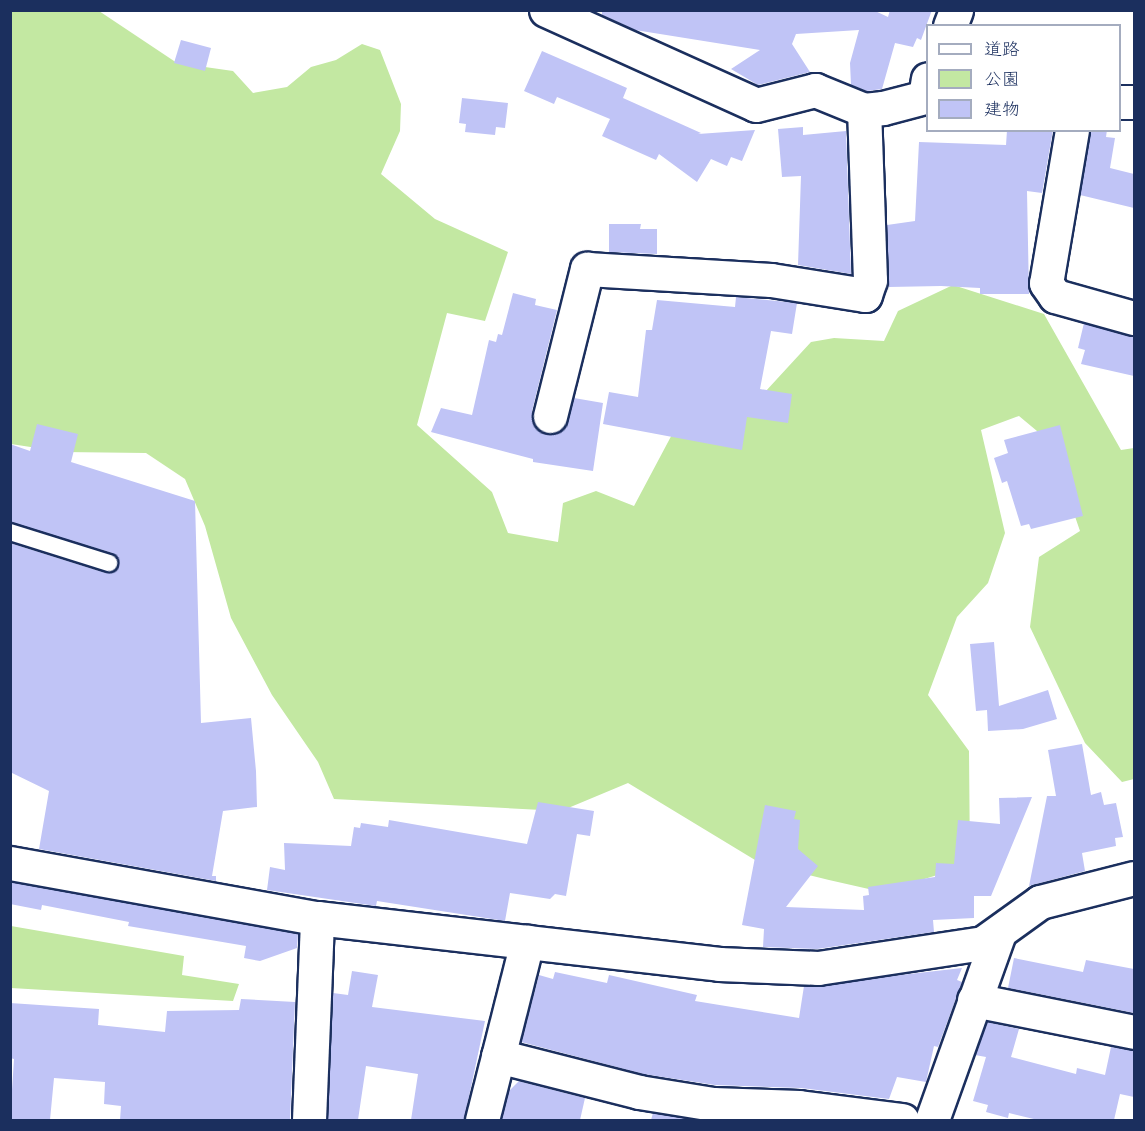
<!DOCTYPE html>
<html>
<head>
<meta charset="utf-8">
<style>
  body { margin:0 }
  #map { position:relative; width:1145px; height:1131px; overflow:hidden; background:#fff; font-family:Dekko,"Klee One",sans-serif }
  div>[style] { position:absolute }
  .green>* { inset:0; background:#c3e8a2 }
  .building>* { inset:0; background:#c0c4f6 }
  .roads { filter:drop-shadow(2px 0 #1b2f5e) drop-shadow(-2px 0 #1b2f5e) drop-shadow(0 2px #1b2f5e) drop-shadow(0 -2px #1b2f5e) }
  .lane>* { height:16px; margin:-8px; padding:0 8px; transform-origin:8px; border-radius:8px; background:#fff }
  .street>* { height:33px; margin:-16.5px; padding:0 16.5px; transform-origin:16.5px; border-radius:16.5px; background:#fff }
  span { translate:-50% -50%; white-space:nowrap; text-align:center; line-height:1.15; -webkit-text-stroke:5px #fff; paint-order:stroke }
  .frame { position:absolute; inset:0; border:12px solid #1b2f5e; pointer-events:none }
  .legend { position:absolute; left:926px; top:24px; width:195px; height:108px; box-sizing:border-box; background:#fff; border:2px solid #a4acbf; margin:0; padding:8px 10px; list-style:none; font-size:18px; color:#1b2f5e }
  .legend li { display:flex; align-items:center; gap:12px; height:30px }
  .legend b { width:30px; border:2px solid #a4acbf }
</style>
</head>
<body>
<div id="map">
  <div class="green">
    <i style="clip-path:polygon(11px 11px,99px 11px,177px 63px,233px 71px,253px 93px,287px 87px,311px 67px,336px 60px,362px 44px,380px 50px,401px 104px,400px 131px,381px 174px,435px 219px,508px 252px,485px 321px,447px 313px,417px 425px,492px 492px,508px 533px,558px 542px,563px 503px,596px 491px,634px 506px,676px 427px,743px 416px,811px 342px,834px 338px,884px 341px,898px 311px,953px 285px,1044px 314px,1121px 450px,1134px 448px,1134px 779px,1122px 782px,1085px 743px,1030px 627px,1039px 557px,1080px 531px,1049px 441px,1019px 416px,981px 430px,1005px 533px,988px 583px,957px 617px,928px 695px,969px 751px,970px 865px,882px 892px,829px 880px,760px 863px,628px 783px,561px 811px,334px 799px,318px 762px,272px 695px,231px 618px,205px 526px,185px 479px,146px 453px,63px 452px,11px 444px)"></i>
    <i style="clip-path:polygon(11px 926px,184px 956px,182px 975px,239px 984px,233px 1001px,11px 988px)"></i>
  </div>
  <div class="building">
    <i style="clip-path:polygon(602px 10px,873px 10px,888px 17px,890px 10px,932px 10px,921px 40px,917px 38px,913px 47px,895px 43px,882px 89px,867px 91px,851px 85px,850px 63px,859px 30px,796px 34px,792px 44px,810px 72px,758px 85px,731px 69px,760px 50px,635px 30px,602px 15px)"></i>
    <i style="clip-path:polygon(181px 40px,211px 48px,205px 71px,174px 63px)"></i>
    <i style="clip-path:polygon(542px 51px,627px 88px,623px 98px,701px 133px,698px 134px,755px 130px,742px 161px,731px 157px,727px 166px,711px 159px,697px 182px,659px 154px,656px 160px,602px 136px,610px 119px,557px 97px,554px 104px,524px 91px)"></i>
    <i style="clip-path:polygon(462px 98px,508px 103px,505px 128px,496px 127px,495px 135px,465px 132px,466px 124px,459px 123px)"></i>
    <i style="clip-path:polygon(803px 127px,803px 135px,846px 131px,851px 274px,798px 265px,801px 176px,782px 177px,778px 129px)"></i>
    <i style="clip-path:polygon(1007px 130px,1053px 130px,1042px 193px,1027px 191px,1029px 294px,980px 294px,980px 288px,941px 286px,889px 287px,887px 225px,915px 221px,919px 142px,1006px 145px)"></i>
    <i style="clip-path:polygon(1090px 130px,1107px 130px,1106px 137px,1115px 138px,1110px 168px,1134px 174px,1134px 208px,1080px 195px)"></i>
    <i style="clip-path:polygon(609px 224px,641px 224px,640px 229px,657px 229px,657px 254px,609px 252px)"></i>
    <i style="clip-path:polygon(513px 293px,536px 299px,535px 305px,557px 310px,532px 411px,537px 429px,546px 434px,563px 429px,574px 398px,603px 403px,593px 471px,533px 462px,533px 459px,431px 432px,441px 408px,472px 415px,489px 340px,496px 342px,498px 334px,502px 335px)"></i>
    <i style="clip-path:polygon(736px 297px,797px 303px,792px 334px,771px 331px,760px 389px,792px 394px,788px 423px,747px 417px,742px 450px,603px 424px,609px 392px,638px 397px,646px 330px,652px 330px,657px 300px,735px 307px)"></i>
    <i style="clip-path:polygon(1084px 323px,1134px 336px,1134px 376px,1081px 364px,1085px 350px,1078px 348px)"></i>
    <i style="clip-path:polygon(37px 424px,78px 434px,71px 462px,195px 501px,201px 723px,251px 718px,256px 771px,257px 807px,223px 811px,212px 876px,216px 876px,216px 881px,39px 849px,49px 791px,10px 772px,10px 543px,106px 573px,116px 571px,119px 561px,112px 553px,10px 522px,10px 444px,30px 451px)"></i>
    <i style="clip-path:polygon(1060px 425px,1083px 516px,1031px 529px,1029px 524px,1021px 526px,1007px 481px,1002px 483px,994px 458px,1008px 453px,1004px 440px)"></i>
    <i style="clip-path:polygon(994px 642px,999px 706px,1048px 690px,1057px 719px,1023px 729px,988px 731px,987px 710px,976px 711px,970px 644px)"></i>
    <i style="clip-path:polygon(1082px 744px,1091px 795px,1101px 792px,1104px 805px,1116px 803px,1123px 837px,1115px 838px,1116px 846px,1082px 853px,1085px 871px,1029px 886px,1047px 796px,1056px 796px,1048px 750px)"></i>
    <i style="clip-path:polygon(1032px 797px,991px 896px,974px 896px,974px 918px,933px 920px,934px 932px,817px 949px,763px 947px,764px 929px,742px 925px,765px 805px,796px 811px,794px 819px,800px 820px,798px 849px,818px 866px,786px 907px,864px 910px,863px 896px,869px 895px,868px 887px,935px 877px,936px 863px,954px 864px,958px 820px,1000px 824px,999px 798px)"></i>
    <i style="clip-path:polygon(538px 802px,594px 811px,590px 836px,577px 834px,566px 896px,555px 894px,550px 899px,510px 893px,505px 921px,377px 901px,376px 906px,267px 890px,270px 867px,285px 870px,284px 843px,351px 846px,354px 827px,360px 828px,361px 823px,388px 827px,389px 820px,527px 844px)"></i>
    <i style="clip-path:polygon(10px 882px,298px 934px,297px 948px,260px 961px,244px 958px,246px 946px,128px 926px,129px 922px,42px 905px,41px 910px,10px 904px)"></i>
    <i style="clip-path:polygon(1014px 958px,1083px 972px,1086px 960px,1134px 969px,1134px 1013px,1008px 988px)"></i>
    <i style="clip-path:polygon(962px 968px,957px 980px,962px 982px,938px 1047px,934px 1046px,926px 1082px,897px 1077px,889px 1099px,801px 1088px,715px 1085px,643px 1074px,521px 1042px,539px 975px,553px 979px,555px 972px,607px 983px,609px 975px,697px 995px,695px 1001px,799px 1018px,804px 986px)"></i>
    <i style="clip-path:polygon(352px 971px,378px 975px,372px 1007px,485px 1021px,464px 1120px,411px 1120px,418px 1074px,366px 1066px,358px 1120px,328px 1120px,333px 993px,348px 995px)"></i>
    <i style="clip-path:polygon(241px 999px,295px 1002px,290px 1120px,120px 1120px,121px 1106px,104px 1104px,105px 1082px,54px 1078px,50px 1120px,10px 1120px,14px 1059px,10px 1058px,10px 1003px,99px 1009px,98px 1025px,165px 1032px,167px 1011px,239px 1010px)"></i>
    <i style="clip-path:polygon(987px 1022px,1019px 1029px,1011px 1057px,1076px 1074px,1077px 1068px,1105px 1075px,1111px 1047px,1134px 1050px,1134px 1097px,1120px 1094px,1114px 1120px,1038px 1120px,1009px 1113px,1008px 1118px,986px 1112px,988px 1105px,973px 1101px,986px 1057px,975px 1055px)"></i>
    <i style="clip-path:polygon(519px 1081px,585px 1098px,580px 1120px,501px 1120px,508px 1092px)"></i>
    <i style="clip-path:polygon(653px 1113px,698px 1120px,651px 1120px)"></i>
  </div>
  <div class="roads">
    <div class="lane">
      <i style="left:10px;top:532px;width:104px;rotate:17.4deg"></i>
    </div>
    <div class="street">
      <i style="left:546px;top:10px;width:230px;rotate:24.3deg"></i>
      <i style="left:756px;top:105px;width:61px;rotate:-14.3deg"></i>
      <i style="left:815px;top:90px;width:53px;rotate:22.2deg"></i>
      <i style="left:864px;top:110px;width:19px;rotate:-6deg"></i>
      <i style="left:883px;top:108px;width:43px;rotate:-14.7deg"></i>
      <i style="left:925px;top:97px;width:18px;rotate:-81deg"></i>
      <i style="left:950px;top:26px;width:17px;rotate:-69deg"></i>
      <i style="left:1120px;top:102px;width:14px"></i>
      <i style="left:1072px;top:130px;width:155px;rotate:99.6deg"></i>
      <i style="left:1046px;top:283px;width:16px;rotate:55deg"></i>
      <i style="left:1055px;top:296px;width:82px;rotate:15.6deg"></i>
      <i style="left:550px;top:416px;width:152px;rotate:-75.9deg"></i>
      <i style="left:587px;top:269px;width:184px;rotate:3.4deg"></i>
      <i style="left:771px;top:280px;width:95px;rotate:9.1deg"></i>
      <i style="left:865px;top:295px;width:16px;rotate:-72deg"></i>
      <i style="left:870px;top:280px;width:170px;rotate:-92deg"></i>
      <i style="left:10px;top:863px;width:312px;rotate:10.2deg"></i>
      <i style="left:317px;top:918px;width:405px;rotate:6.5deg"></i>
      <i style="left:719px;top:964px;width:99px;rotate:2.3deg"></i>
      <i style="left:818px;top:968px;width:167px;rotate:-8.6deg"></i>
      <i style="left:983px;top:943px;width:70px;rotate:-35.7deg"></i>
      <i style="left:1040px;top:902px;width:97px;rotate:-14.3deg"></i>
      <i style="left:974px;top:1000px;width:163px;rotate:11.3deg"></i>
      <i style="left:498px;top:1056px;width:146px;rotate:14.3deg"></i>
      <i style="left:639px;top:1092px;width:75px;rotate:9.2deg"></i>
      <i style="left:713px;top:1104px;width:86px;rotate:2deg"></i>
      <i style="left:799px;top:1107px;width:104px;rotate:7.2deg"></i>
      <i style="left:309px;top:1120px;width:202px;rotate:-87.7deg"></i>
      <i style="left:482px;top:1120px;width:184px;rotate:-75.8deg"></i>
      <i style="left:932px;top:1120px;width:195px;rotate:-70.3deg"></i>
    </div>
  </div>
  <div class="frame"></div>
  <ul class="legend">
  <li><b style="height:8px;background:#fff"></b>道路</li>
  <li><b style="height:16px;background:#c3e8a2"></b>公園</li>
  <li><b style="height:16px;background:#c0c4f6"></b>建物</li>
  </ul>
</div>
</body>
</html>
